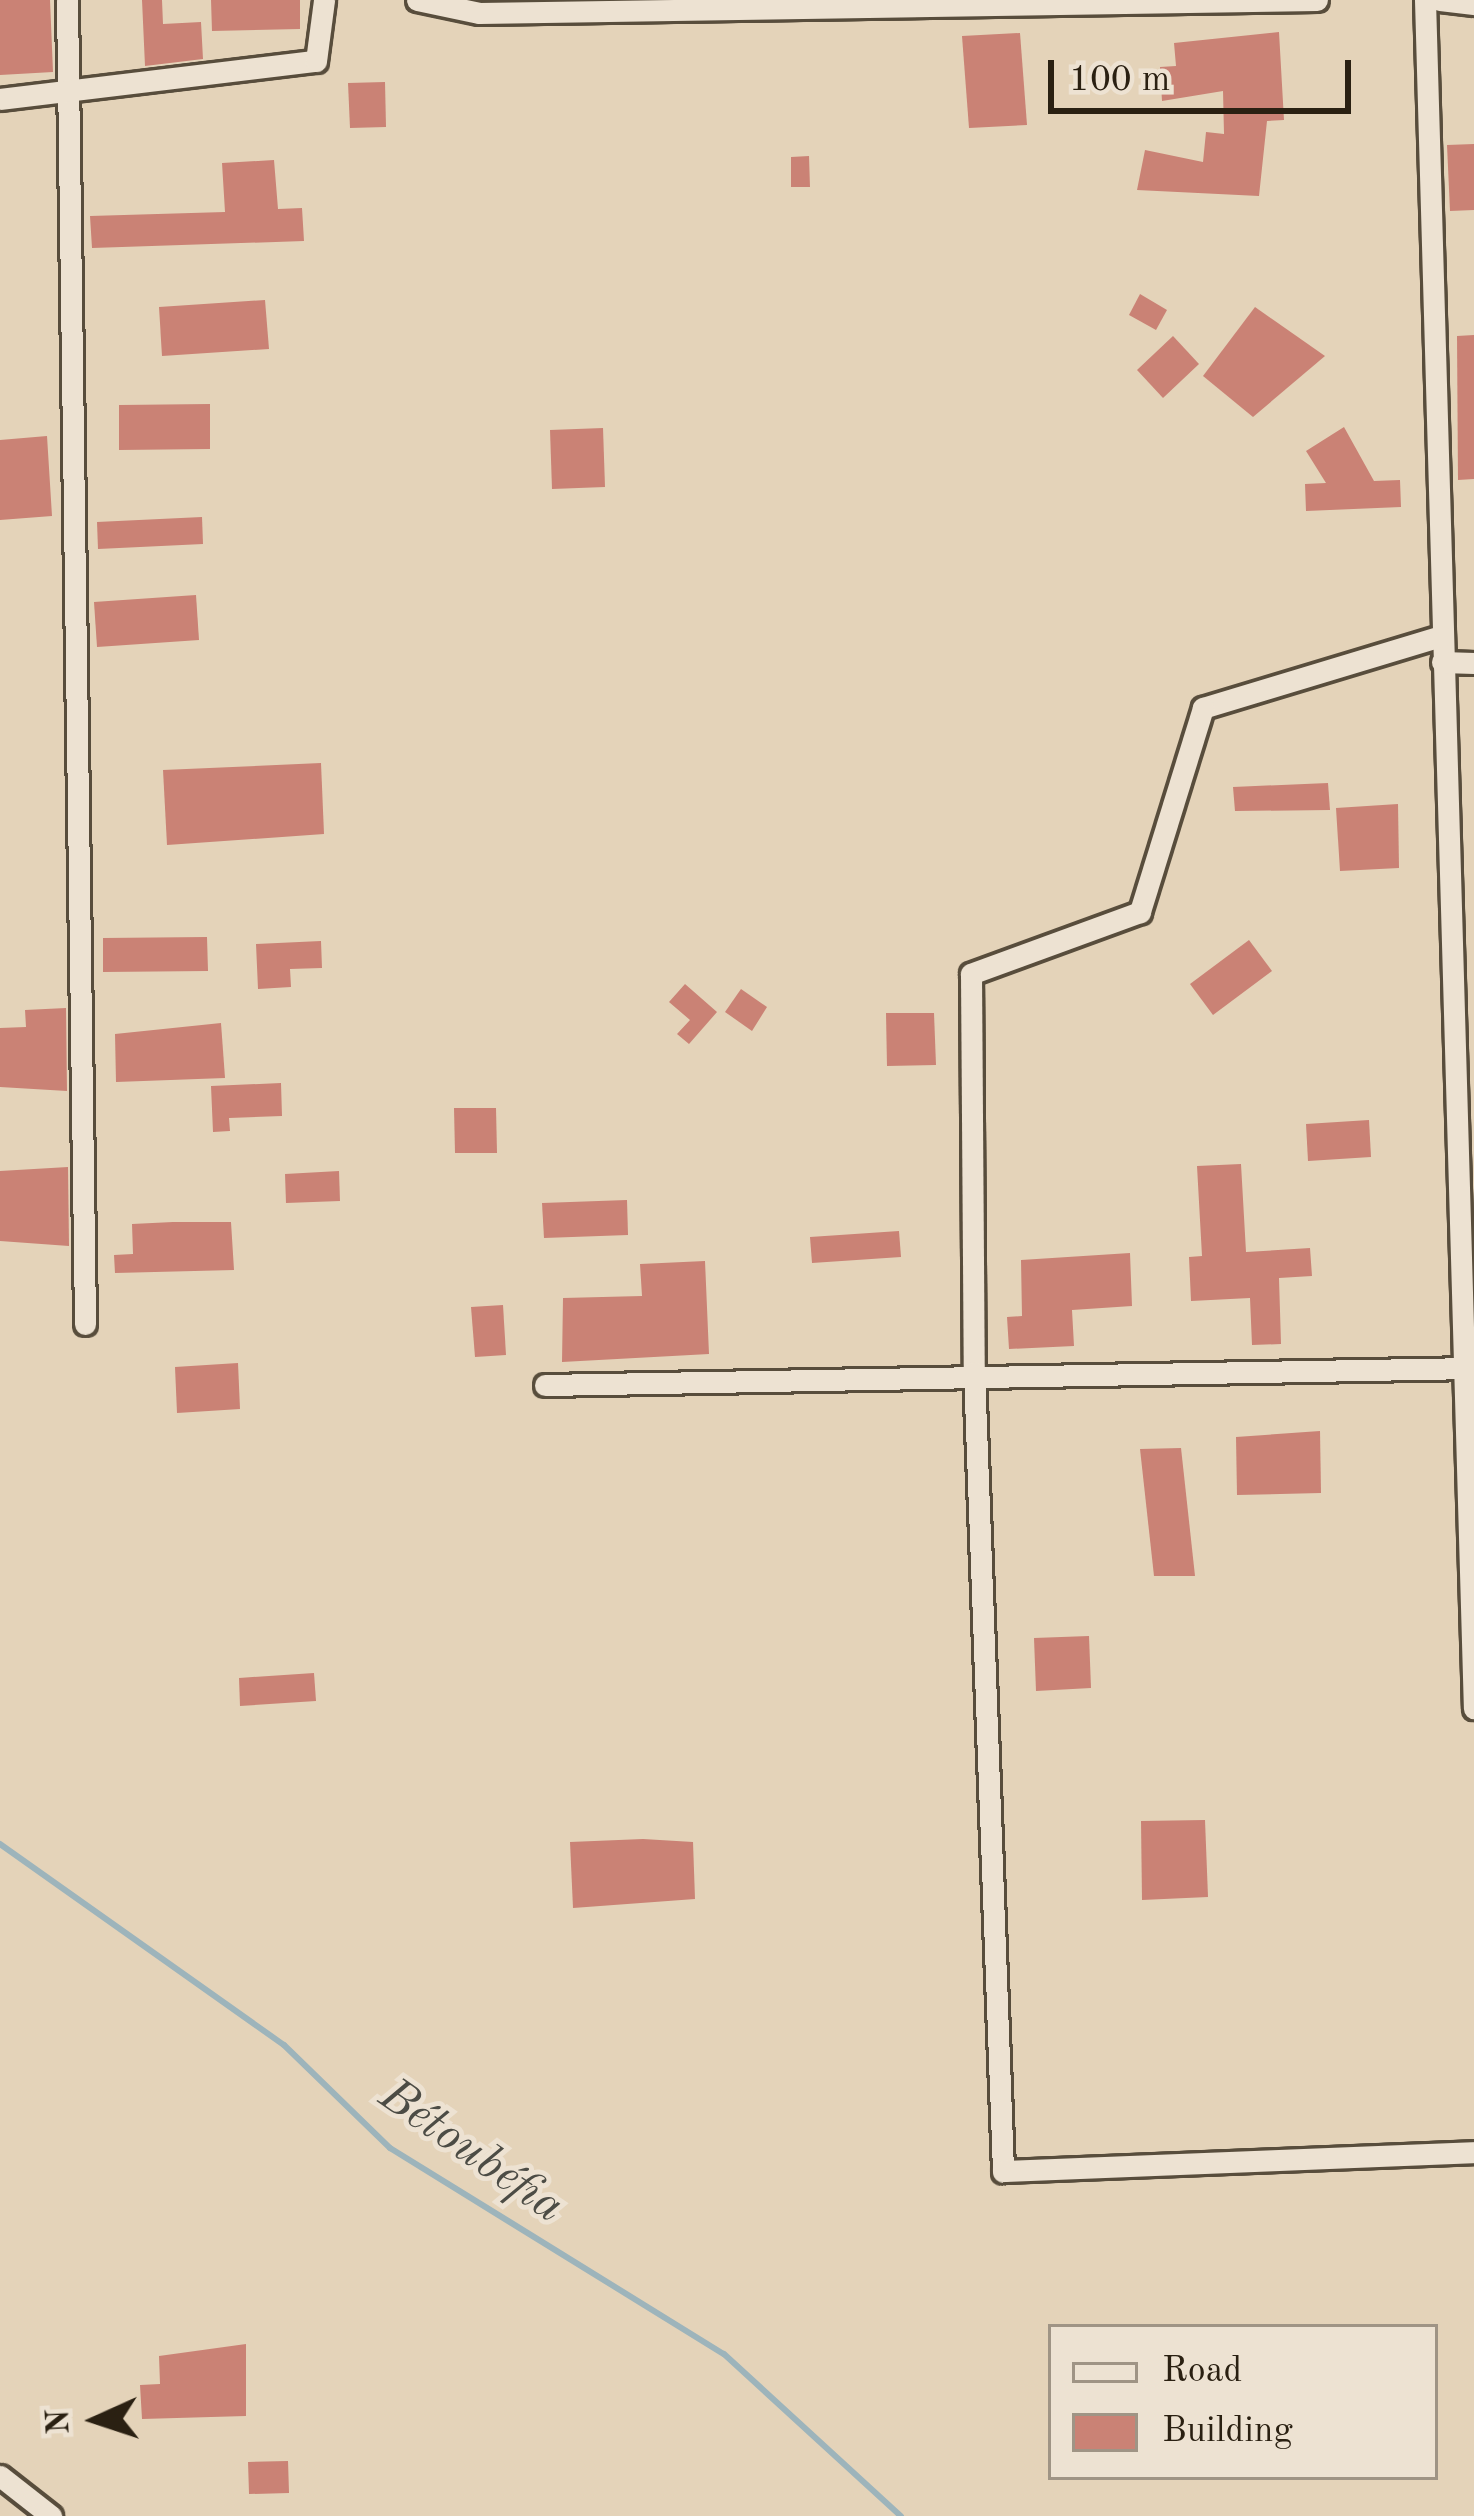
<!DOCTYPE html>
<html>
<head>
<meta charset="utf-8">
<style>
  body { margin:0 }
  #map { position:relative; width:1474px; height:2516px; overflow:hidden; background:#e4d3b9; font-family:"Old Standard TT",serif }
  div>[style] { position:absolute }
  .stream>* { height:6px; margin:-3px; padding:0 3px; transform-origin:3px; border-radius:3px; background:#9db4bb }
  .building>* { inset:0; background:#ca8275 }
  .roads { filter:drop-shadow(3px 0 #584d3c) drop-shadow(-3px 0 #584d3c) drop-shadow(0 3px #584d3c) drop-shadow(0 -3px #584d3c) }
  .street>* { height:21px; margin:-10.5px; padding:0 10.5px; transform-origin:10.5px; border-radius:10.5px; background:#ede2d2 }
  span { translate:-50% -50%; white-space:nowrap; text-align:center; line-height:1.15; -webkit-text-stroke:10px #ede2d2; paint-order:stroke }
  .water-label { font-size:48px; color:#4c4c45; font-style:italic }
  .legend { position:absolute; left:1048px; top:2324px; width:390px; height:156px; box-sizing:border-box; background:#ede2d2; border:3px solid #9f9485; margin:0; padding:15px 21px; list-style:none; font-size:36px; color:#2a2012 }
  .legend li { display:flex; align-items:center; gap:24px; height:60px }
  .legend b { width:60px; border:3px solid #9f9485 }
  .north { position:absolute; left:36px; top:2360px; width:120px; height:120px; -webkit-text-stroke:9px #ede2d2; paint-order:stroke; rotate:267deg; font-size:33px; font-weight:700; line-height:48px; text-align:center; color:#2a2012 }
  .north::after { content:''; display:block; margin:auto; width:42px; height:54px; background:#2a2012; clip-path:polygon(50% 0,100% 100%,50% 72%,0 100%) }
  .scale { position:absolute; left:1048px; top:60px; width:303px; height:54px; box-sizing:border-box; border:6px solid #2a2012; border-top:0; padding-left:15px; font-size:36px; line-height:42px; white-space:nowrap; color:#2a2012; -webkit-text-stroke:9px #ede2d2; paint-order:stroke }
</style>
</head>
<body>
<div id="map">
  <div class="stream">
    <i style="left:0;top:1844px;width:348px;rotate:35.3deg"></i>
    <i style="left:284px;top:2045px;width:148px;rotate:44.2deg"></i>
    <i style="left:390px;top:2148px;width:392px;rotate:31.7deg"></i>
    <i style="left:724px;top:2354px;width:240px;rotate:42.5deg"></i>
  </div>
  <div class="building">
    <i style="clip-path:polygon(0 0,50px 0,53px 72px,0 75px)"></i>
    <i style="clip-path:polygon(142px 0,162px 0,163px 24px,201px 22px,203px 59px,145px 66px)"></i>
    <i style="clip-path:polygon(211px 0,300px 0,300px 29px,212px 31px)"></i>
    <i style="clip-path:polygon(1279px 32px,1284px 120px,1267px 121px,1259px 196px,1137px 190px,1145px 150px,1203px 162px,1206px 132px,1224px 134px,1223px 91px,1162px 101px,1160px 67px,1176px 66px,1174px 43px)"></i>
    <i style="clip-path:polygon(1020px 33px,1027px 125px,969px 128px,962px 36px)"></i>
    <i style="clip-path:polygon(385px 82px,386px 127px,350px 128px,348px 83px)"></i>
    <i style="clip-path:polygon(1474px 144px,1474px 210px,1450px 211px,1447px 145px)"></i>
    <i style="clip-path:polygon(809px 156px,810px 187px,791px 187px,791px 157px)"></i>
    <i style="clip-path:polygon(274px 160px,278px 209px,302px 208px,304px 241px,92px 248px,90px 216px,225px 212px,222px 163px)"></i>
    <i style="clip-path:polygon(1140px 294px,1167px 310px,1156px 330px,1129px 315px)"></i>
    <i style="clip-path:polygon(265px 300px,269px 349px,162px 356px,159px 307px)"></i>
    <i style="clip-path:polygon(1255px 307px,1325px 356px,1253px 417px,1203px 376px)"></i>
    <i style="clip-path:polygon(1474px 335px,1474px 479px,1458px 480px,1457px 336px)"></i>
    <i style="clip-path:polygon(1173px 336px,1199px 364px,1163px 398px,1137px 370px)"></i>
    <i style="clip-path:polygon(210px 404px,210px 449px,119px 450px,119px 405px)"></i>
    <i style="clip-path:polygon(1344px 427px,1374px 481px,1400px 480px,1401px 507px,1306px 511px,1305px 484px,1326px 483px,1306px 451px)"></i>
    <i style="clip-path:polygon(603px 428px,605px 487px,552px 489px,550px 430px)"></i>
    <i style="clip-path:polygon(47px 436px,52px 516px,0 520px,0 440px)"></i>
    <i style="clip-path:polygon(202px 517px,203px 544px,98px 549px,97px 522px)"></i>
    <i style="clip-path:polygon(196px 595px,199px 640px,97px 647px,94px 602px)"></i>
    <i style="clip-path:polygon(321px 763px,324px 834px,167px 845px,163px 770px)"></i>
    <i style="clip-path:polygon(1328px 783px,1330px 810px,1235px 811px,1233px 787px)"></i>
    <i style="clip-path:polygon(1398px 804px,1399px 868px,1340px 871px,1336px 808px)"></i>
    <i style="clip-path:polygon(207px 937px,208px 971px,103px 972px,103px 938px)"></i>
    <i style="clip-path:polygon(1249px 940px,1272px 971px,1213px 1015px,1190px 984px)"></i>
    <i style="clip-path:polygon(321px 941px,322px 968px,290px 969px,291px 987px,258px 989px,256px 944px)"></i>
    <i style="clip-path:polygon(685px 984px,717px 1012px,689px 1044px,677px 1034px,690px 1020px,669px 1002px)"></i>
    <i style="clip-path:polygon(741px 989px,767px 1007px,752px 1031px,725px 1012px)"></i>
    <i style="clip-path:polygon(66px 1008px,67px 1091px,0 1087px,0 1028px,26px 1027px,25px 1010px)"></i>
    <i style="clip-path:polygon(886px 1013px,934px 1013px,936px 1065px,887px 1066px)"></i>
    <i style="clip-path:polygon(221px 1023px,225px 1078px,116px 1082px,115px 1034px)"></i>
    <i style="clip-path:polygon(281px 1083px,282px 1116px,229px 1118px,230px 1131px,213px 1132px,211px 1086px)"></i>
    <i style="clip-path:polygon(454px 1108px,496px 1108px,497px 1153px,455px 1153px)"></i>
    <i style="clip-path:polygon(1369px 1120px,1371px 1157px,1308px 1161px,1306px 1124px)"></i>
    <i style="clip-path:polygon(1241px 1164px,1246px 1252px,1310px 1248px,1312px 1276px,1279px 1278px,1281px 1344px,1252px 1345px,1250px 1298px,1191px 1301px,1189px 1257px,1202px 1256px,1197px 1166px)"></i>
    <i style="clip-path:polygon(68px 1167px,69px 1246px,0 1241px,0 1171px)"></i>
    <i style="clip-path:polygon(339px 1171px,340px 1201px,286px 1203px,285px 1174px)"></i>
    <i style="clip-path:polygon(627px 1200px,628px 1235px,544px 1238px,542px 1203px)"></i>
    <i style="clip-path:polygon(173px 1222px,231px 1222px,234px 1270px,115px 1273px,114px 1255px,133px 1254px,132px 1224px)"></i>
    <i style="clip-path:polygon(899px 1231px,901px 1257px,812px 1263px,810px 1237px)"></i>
    <i style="clip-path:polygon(1130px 1253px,1132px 1306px,1072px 1310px,1074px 1346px,1009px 1349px,1007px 1317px,1022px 1316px,1021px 1260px)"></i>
    <i style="clip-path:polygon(705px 1261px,709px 1354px,562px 1362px,563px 1298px,642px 1296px,640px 1264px)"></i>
    <i style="clip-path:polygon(503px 1305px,506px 1355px,475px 1357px,471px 1307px)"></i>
    <i style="clip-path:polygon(238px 1363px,240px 1409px,177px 1413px,175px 1367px)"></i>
    <i style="clip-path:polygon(1320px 1431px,1321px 1493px,1237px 1495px,1236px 1437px)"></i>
    <i style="clip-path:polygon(1181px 1448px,1195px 1576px,1154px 1576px,1140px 1449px)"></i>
    <i style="clip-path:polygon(1089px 1636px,1091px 1688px,1036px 1691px,1034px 1638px)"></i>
    <i style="clip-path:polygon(314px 1673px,316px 1701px,240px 1706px,239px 1678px)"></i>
    <i style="clip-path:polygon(1205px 1820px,1208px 1897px,1142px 1900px,1141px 1821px)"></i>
    <i style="clip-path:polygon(643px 1839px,693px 1842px,695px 1899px,573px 1908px,570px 1842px)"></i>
    <i style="clip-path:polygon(246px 2344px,246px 2416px,142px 2419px,140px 2385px,160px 2384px,159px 2356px)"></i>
    <i style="clip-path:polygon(288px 2461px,289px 2493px,249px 2494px,248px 2462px)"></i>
  </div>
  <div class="roads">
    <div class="street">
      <i style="left:67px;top:0;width:1324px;rotate:89.22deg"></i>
      <i style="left:417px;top:0;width:63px;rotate:11.8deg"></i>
      <i style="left:479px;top:13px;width:838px;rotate:-0.89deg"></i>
      <i style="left:1425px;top:0;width:1709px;rotate:88.36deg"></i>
      <i style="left:1440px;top:0;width:34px;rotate:7deg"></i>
      <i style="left:0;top:99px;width:318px;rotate:-6.9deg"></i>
      <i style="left:316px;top:61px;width:62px;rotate:-82.5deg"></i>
      <i style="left:1441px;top:636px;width:249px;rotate:163.2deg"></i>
      <i style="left:1203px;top:708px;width:214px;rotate:107.2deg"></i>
      <i style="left:1140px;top:912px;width:180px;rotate:159.9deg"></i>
      <i style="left:971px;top:974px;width:398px;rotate:89.6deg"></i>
      <i style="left:974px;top:1372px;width:800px;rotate:87.92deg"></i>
      <i style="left:1003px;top:2171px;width:471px;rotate:-2.3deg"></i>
      <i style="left:1442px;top:662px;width:32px;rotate:2deg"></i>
      <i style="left:545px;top:1385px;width:929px;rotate:-1.05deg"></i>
      <i style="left:0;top:2476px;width:65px;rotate:38.1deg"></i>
    </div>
  </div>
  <div class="water-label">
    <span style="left:471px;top:2152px;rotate:35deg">Bétoubéfia</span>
  </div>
  <ul class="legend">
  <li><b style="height:15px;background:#ede2d2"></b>Road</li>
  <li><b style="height:33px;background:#ca8275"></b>Building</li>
  </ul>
  <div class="north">N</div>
  <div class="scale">100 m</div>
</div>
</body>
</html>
